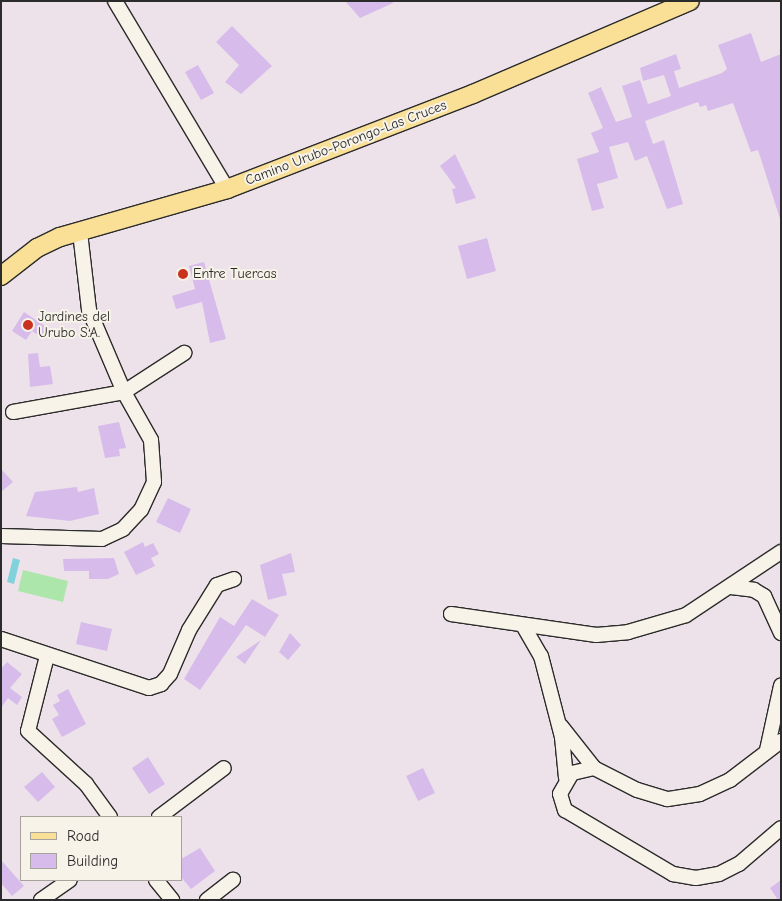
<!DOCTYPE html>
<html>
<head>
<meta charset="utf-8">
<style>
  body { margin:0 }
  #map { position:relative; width:782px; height:901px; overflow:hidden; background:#ede2e9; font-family:"Comic Neue",sans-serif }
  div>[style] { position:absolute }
  .green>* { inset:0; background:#ace6ab }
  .water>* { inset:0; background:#81d2db }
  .building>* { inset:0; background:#d7bceb }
  .roads { filter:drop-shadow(1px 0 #2b2b2b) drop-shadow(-1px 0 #2b2b2b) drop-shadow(0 1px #2b2b2b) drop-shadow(0 -1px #2b2b2b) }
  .minor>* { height:14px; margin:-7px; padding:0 7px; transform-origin:7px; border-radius:7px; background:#f7f3e8 }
  .major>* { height:18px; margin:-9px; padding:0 9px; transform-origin:9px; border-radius:9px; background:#fadf96 }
  .dots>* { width:14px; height:14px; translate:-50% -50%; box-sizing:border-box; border:2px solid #f7f3e8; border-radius:50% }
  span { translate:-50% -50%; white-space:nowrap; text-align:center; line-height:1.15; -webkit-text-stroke:4px #f7f3e8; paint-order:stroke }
  .street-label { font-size:14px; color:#2b2b2b }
  .poi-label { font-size:14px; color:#2b2b2b }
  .left { translate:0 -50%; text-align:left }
  .frame { position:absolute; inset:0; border:2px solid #2b2b2b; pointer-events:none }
  .legend { position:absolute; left:20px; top:816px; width:162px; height:65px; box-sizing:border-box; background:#f7f3e8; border:1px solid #a5a39c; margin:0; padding:6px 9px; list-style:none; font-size:15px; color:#2b2b2b }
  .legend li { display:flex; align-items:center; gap:10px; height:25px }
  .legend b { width:25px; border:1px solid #a5a39c }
</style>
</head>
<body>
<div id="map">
  <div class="green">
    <i style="clip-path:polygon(23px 570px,68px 581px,63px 602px,18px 591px)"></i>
  </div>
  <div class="water">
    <i style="clip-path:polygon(13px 558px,20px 560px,14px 584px,7px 582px)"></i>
  </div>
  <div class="building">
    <i style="clip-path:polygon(345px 1px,392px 1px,393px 3px,360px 18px)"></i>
    <i style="clip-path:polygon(232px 26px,272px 66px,241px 94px,225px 82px,239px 65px,216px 42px)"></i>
    <i style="clip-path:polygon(751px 33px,761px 62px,781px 54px,781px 222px,758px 150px,751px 152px,733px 103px,708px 111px,706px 105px,700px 107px,698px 102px,645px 121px,653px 144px,664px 140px,683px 204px,667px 209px,647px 156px,635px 161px,628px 142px,609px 147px,618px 178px,597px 184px,604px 208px,592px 211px,577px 159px,599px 152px,591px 133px,603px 128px,588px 93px,601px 87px,616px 122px,632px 117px,622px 86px,640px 80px,648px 104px,671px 96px,664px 75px,643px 81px,640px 68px,676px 54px,681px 69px,674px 71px,679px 88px,722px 73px,727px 69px,718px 45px)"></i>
    <i style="clip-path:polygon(198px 65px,214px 93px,201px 100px,185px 72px)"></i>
    <i style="clip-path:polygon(455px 154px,476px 198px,456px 204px,452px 189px,456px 188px,440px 166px)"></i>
    <i style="clip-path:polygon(487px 238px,496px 271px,467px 279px,458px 246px)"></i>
    <i style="clip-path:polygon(204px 262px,226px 339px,210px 343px,202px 302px,176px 309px,172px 296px,195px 289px,189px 266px)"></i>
    <i style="clip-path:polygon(24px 312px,57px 334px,41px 337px,32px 331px,26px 340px,12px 331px)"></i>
    <i style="clip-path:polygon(38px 353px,40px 367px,50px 366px,53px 384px,30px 387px,28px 354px)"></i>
    <i style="clip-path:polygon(119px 422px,126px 448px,119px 449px,120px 456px,105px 458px,98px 426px)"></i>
    <i style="clip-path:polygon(1px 469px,13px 482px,1px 492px)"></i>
    <i style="clip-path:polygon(77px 487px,78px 492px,94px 488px,99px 514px,70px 521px,26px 516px,35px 492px)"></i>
    <i style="clip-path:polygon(168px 498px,191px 509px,180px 533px,156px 522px)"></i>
    <i style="clip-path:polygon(143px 542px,145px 547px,153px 543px,159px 554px,151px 558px,155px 566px,136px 575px,124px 552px)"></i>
    <i style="clip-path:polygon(291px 553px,295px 572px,282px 574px,287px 595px,268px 600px,260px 565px)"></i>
    <i style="clip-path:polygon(114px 558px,119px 574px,108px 579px,89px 579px,89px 571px,64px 571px,63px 559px)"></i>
    <i style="clip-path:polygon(252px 599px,279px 615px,265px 637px,246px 625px,200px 690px,184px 679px,220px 617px,234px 626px)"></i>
    <i style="clip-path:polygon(81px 622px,112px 629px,107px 651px,76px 644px)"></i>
    <i style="clip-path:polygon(290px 633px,301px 645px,288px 660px,279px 652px)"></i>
    <i style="clip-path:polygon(261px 640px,245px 664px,236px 657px)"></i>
    <i style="clip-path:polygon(7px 662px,22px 674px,10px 688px,22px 697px,17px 705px,8px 698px,1px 708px,1px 669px)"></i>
    <i style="clip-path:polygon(68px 689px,86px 724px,62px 737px,52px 719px,59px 715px,53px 705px,60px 701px,57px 695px)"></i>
    <i style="clip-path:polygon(148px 757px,165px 784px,149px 794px,132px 768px)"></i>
    <i style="clip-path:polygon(423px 768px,435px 793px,418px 801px,406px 776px)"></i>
    <i style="clip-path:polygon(42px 772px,55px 787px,38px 802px,24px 787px)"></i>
    <i style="clip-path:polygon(200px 848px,215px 871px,191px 889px,181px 877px,181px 859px)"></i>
    <i style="clip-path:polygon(1px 860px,24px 886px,12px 896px,1px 883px)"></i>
    <i style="clip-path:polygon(781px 880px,781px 900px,778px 900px,770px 888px)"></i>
  </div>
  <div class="roads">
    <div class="minor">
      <i style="left:115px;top:1px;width:219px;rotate:59.2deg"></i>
      <i style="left:13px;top:412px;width:113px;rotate:-10.2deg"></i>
      <i style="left:124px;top:392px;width:72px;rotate:-33deg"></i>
      <i style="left:1px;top:536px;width:101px;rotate:1.7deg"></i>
      <i style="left:102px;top:539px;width:23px;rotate:-25deg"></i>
      <i style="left:123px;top:529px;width:26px;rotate:-47deg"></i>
      <i style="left:141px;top:510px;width:31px;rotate:-65deg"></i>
      <i style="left:154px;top:482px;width:42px;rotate:-94.1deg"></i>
      <i style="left:151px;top:440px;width:55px;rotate:-119.4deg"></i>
      <i style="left:124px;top:392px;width:89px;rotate:-113.1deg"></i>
      <i style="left:89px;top:310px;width:79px;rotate:-96.6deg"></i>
      <i style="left:731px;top:587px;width:23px;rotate:7deg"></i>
      <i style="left:754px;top:590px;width:12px;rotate:31deg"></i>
      <i style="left:764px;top:596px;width:41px;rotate:65.3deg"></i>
      <i style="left:451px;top:614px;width:147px;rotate:8.2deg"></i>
      <i style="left:596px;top:635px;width:32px;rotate:-5deg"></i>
      <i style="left:628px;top:632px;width:60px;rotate:-16.3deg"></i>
      <i style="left:686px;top:615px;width:114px;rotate:-33.6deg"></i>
      <i style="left:524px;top:627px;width:34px;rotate:60deg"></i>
      <i style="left:541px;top:656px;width:84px;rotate:75.5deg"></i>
      <i style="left:562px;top:737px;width:41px;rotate:84.4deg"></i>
      <i style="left:1px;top:639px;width:156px;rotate:18.3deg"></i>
      <i style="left:149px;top:688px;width:13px;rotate:-18deg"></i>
      <i style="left:161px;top:684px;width:13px;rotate:-48deg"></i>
      <i style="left:170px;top:674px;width:48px;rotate:-66.6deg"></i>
      <i style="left:189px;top:630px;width:53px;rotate:-58.1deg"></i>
      <i style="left:217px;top:585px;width:18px;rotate:-19deg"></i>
      <i style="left:47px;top:656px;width:77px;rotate:104.2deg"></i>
      <i style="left:28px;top:731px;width:79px;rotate:42.4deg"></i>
      <i style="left:86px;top:784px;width:41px;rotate:54deg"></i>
      <i style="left:561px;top:726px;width:53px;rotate:51.8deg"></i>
      <i style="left:781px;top:741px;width:64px;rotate:142.6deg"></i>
      <i style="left:730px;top:780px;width:33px;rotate:155deg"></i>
      <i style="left:700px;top:794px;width:33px;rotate:171deg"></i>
      <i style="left:667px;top:799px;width:31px;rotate:-163deg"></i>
      <i style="left:637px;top:790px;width:48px;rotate:-152.9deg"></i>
      <i style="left:594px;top:768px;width:23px;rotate:167deg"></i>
      <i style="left:572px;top:773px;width:24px;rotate:120deg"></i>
      <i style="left:560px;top:794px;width:17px;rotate:73deg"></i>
      <i style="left:565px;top:810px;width:126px;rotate:30.7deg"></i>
      <i style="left:673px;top:874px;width:23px;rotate:10deg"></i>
      <i style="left:696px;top:878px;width:23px;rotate:-10deg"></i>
      <i style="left:719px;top:874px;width:22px;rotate:-27deg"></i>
      <i style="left:739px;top:864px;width:55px;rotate:-40.6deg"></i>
      <i style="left:767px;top:750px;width:66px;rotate:-77.7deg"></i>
      <i style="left:159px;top:817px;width:81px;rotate:-37deg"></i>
      <i style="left:156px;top:880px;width:26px;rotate:51deg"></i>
      <i style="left:41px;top:900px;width:35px;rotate:-35deg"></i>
      <i style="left:207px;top:900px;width:33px;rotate:-38deg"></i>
    </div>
    <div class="major">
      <i style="left:1px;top:276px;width:46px;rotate:-37.9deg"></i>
      <i style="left:37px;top:248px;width:25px;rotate:-26deg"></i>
      <i style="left:60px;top:237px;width:174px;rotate:-16deg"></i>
      <i style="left:227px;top:189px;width:264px;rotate:-21.1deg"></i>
      <i style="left:473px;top:94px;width:236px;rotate:-23.2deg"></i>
    </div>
  </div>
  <div class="dots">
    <i style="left:183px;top:274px;background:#c8321e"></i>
    <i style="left:28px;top:325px;background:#c8321e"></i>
  </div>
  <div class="street-label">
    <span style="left:346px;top:143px;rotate:-21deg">Camino Urubo-Porongo-Las Cruces</span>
  </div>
  <div class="poi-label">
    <span class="left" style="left:193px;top:274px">Entre Tuercas</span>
    <span class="left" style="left:38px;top:325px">Jardines del<br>Urubo S.A.</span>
  </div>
  <div class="frame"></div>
  <ul class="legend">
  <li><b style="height:6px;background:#fadf96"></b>Road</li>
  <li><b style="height:14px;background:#d7bceb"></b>Building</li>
  </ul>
</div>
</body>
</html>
